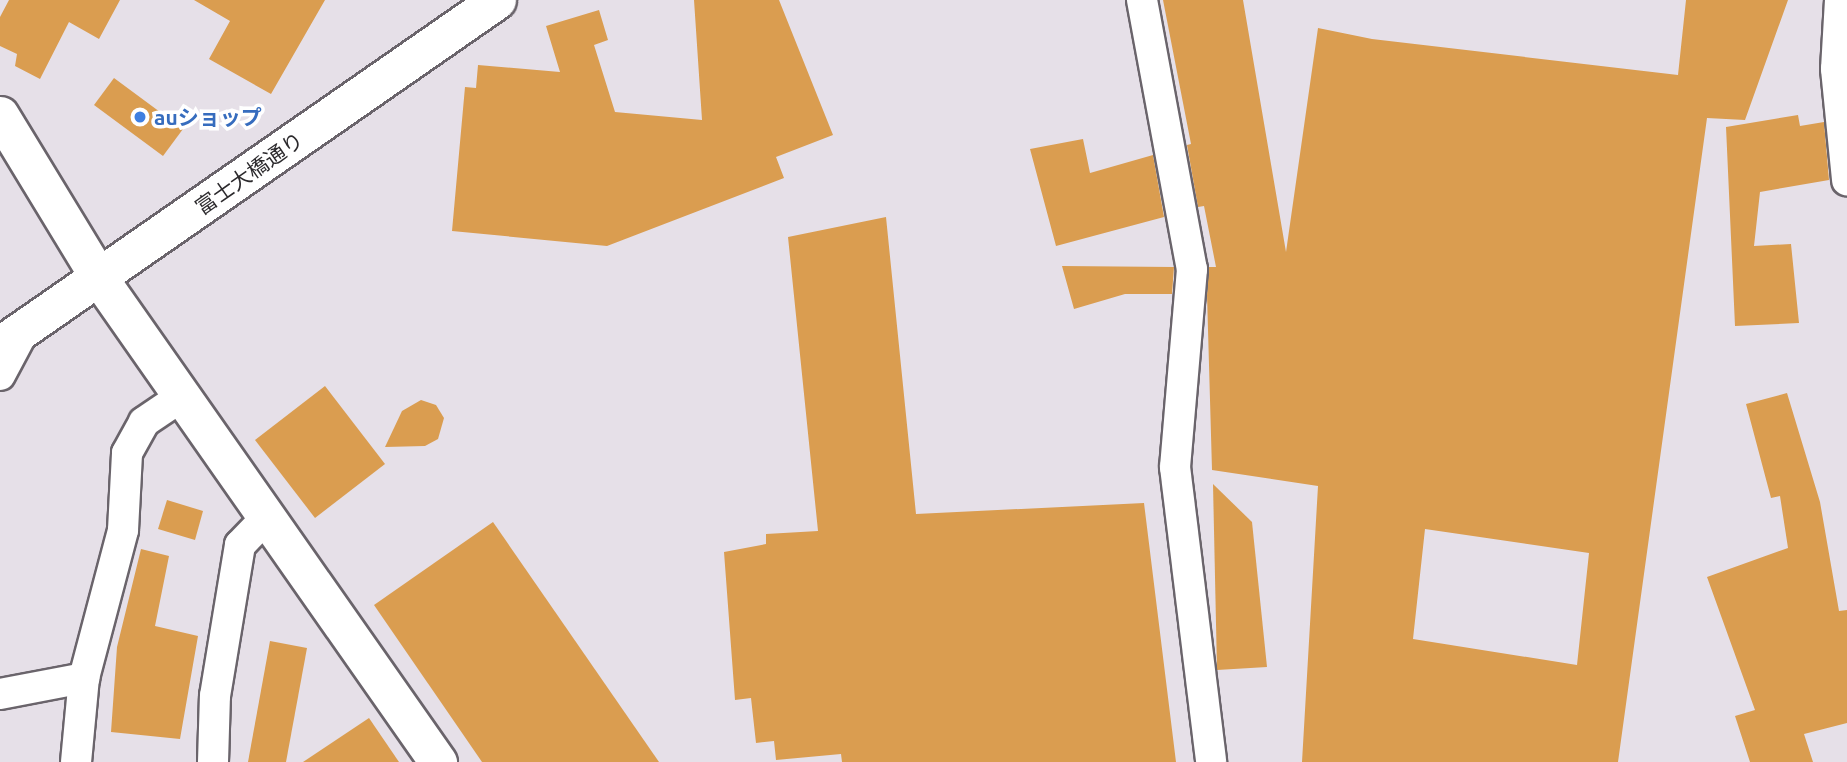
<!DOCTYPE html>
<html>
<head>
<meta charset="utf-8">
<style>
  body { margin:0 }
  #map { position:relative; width:1847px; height:762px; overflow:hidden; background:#e6e0e8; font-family:Ubuntu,"Noto Sans JP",sans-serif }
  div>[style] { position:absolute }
  .building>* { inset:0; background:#da9d50 }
  .roads { filter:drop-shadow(2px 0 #6a646b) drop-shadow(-2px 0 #6a646b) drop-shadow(0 2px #6a646b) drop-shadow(0 -2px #6a646b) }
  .minor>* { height:30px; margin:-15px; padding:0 15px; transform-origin:15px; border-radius:15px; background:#fff }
  .tertiary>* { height:37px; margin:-18.5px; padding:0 18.5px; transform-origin:18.5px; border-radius:18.5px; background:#fff }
  .dots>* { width:19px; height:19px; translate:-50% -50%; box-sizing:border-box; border:4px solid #fff; border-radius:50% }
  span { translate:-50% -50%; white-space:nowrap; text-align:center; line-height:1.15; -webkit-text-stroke:7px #fff; paint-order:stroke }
  .shop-label { font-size:21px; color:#366cbe; font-weight:700 }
  .left { translate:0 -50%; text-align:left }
  .street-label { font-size:21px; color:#2c2a2d }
</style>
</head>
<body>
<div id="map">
  <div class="building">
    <i style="clip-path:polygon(9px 0,120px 0,99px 39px,69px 22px,40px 79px,15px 66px,17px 54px,0 46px,0 17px)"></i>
    <i style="clip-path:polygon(194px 0,325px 0,271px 94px,209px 59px,230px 21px)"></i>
    <i style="clip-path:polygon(694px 0,779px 0,833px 135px,776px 157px,784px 178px,607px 246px,452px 231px,465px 87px,476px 88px,478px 65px,560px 72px,546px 26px,599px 10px,608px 40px,594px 45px,615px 112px,702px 120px)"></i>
    <i style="clip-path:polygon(evenodd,1163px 0,1243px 0,1286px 252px,1318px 28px,1372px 39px,1678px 75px,1686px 0,1788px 0,1745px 120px,1707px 118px,1618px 762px,1302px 762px,1318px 486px,1212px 470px,1207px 295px,1209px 267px,1216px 267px,1204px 206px,1198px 207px,1187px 145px,1191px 144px,1163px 0,1425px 529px,1589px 553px,1577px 665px,1413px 639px,1425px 529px)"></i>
    <i style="clip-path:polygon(114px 78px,183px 129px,163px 156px,94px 105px)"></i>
    <i style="clip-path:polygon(1798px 115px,1800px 126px,1824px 122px,1829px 180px,1760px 192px,1754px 246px,1791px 244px,1799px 323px,1735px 326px,1726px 127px)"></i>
    <i style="clip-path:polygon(1083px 139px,1090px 173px,1153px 155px,1164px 217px,1056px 246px,1030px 149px)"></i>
    <i style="clip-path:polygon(886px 217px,916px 514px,1144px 503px,1176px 762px,842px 762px,841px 754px,776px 760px,774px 741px,756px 743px,751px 698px,735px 700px,724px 552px,766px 544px,766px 534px,818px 531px,788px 237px)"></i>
    <i style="clip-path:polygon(1062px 266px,1174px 267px,1172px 294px,1125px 294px,1074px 309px)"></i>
    <i style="clip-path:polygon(325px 386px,385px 464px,315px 518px,255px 440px)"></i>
    <i style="clip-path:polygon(1787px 393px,1820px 502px,1839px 611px,1847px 610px,1847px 723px,1804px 734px,1813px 762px,1750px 762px,1735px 716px,1755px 710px,1707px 577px,1788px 548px,1780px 496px,1771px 498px,1746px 404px)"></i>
    <i style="clip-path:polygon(421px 400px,436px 405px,444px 418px,438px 439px,425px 446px,385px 447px,402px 411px)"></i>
    <i style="clip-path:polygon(1213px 484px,1252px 522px,1267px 667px,1217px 670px)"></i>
    <i style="clip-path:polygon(167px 500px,203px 511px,195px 540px,158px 529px)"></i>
    <i style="clip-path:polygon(493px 522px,659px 762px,482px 762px,374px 605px)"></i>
    <i style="clip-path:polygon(141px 549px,169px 556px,155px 626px,198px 636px,180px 739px,111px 732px,117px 647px)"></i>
    <i style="clip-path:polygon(270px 641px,307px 648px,286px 762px,248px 762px)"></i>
    <i style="clip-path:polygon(369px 718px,399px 762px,303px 762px)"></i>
  </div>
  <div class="roads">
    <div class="minor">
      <i style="left:1142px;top:0;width:274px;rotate:79.5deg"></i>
      <i style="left:1192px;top:269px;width:199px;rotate:94.9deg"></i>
      <i style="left:1175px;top:467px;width:297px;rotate:83deg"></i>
      <i style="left:1840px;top:0;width:69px;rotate:93.3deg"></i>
      <i style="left:1836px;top:69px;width:112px;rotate:84.3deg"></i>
      <i style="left:0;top:375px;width:55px;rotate:-62deg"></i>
      <i style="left:0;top:694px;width:86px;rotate:-10.8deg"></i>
      <i style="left:76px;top:762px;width:84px;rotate:-84.6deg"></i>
      <i style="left:84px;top:678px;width:153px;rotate:-75.2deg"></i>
      <i style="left:123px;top:530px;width:77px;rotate:-87deg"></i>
      <i style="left:127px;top:453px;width:35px;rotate:-61deg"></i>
      <i style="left:144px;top:422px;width:48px;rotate:-34deg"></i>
      <i style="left:213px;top:762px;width:66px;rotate:-88.3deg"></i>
      <i style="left:215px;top:696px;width:153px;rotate:-80.6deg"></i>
      <i style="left:240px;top:545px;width:39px;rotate:-46deg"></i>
    </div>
    <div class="tertiary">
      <i style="left:0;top:115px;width:191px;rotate:58.7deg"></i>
      <i style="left:99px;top:278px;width:591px;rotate:54.99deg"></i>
      <i style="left:0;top:345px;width:605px;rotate:-34.77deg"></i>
    </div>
  </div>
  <div class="dots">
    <i style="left:140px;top:117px;background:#3f7fe0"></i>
  </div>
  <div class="shop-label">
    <span class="left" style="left:154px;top:117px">auショップ</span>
  </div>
  <div class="street-label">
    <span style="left:249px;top:173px;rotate:-35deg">富士大橋通り</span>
  </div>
</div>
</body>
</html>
